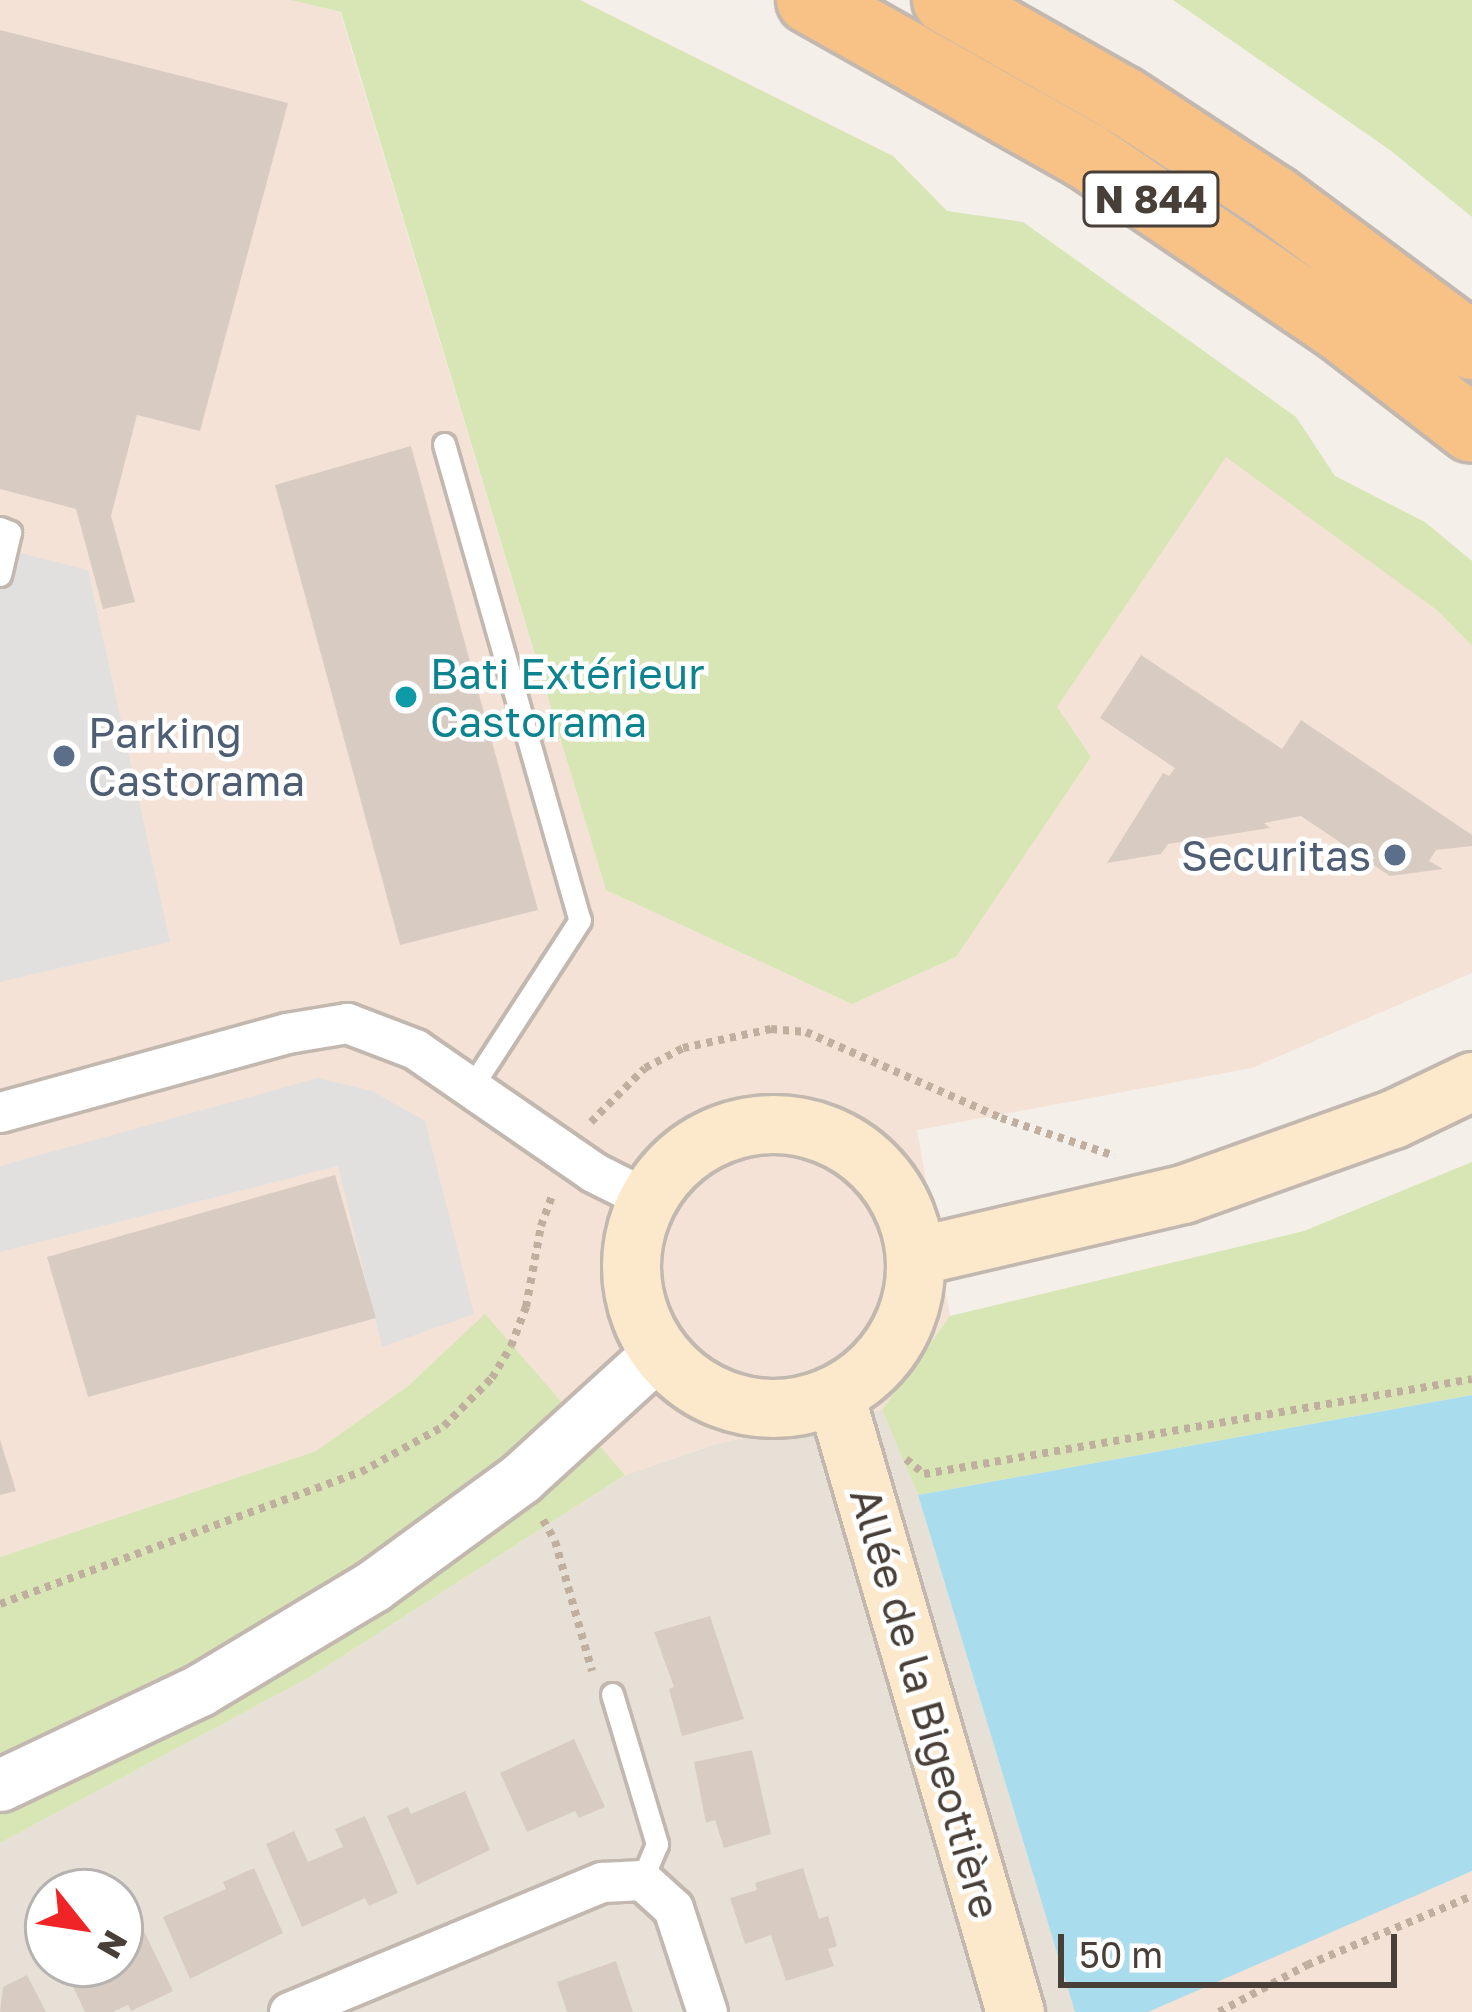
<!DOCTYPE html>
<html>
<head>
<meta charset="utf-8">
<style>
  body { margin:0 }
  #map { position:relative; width:1472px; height:2012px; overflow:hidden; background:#f4efe9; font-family:"Golos Text",sans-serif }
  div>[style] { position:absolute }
  .residential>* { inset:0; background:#e7e0d7 }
  .commercial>* { inset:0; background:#f4e2d6 }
  .green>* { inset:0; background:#d7e6b4 }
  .parking>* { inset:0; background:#e2e0de }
  .water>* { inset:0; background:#a9dced }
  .building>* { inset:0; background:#d8ccc2 }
  .path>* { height:8px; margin-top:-4px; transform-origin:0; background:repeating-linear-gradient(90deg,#c0ae9e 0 6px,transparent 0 12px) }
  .roads { filter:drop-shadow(3px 0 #c2b8af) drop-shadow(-3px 0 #c2b8af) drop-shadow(0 3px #c2b8af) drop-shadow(0 -3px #c2b8af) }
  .service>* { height:21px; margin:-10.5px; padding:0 10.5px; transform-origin:10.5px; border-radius:10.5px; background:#fff }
  .minor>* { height:39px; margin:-19.5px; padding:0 19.5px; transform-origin:19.5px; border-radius:19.5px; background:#fff }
  .tertiary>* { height:51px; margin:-25.5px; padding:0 25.5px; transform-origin:25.5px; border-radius:25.5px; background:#fff }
  .secondary>* { height:57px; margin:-28.5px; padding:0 28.5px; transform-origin:28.5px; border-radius:28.5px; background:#fce8cb }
  .secondary>.ring { margin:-28.5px; padding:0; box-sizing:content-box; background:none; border:57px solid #fce8cb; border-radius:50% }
  .trunk>* { height:66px; margin:-33px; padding:0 33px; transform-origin:33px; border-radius:33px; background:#f8c287 }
  .dots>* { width:33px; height:33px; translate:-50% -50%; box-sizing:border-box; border:6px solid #fff; border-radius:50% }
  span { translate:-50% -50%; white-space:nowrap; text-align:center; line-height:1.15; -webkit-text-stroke:9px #fff; paint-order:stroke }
  .shield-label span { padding:3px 9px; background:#fff; border:3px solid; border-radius:9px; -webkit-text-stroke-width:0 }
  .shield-label { font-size:39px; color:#473f38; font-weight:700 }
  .culture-label { font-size:42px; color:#0d838f }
  .left { translate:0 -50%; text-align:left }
  .service-label { font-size:42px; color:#4e5e75 }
  .right { translate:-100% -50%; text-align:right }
  .street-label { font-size:42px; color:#473f38 }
  .north { position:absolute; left:24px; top:1868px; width:120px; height:120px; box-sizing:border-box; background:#fff; border:3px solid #b5b2af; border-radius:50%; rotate:120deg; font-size:33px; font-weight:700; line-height:48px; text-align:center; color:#473f38 }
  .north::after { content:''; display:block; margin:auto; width:42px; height:54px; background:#f02427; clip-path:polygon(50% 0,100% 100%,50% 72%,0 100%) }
  .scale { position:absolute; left:1058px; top:1934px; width:339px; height:54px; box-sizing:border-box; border:6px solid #473f38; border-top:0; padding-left:15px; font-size:36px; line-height:42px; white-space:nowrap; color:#473f38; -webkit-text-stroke:9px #fff; paint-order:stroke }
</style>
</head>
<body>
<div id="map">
  <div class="residential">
    <i style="clip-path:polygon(evenodd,882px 1410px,918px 1495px,1075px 2012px,0 2012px,0 1843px,310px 1677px,625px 1475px,719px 1443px,882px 1410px,48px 1892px,120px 1892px,120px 1964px,48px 1964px,48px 1892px)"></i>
  </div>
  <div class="commercial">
    <i style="clip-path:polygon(0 0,290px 0,340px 12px,606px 890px,852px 1004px,956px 957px,1091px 757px,1056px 708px,1226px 456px,1438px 611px,1472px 646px,1472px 973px,1252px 1068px,917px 1130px,950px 1316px,882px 1410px,719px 1443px,625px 1475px,485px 1315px,408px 1386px,316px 1451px,0 1557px)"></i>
    <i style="clip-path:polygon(1472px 1871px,1472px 2012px,1148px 2012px,1149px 2009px)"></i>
  </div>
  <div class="green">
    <i style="clip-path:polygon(290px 0,580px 0,893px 156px,947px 211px,1023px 222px,1296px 417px,1335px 476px,1425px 522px,1472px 561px,1472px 646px,1438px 611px,1226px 457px,1057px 707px,1091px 757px,956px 957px,852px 1004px,606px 890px,341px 12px)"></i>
    <i style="clip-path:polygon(1173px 0,1472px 0,1472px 217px,1390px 150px)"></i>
    <i style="clip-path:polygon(1472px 1162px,1472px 1395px,918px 1495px,882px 1410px,950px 1316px,1304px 1231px)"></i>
    <i style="clip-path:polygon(485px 1314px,625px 1475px,310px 1677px,0 1843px,0 1557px,316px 1451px,408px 1386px)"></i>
  </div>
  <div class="parking">
    <i style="clip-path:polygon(0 548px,88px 570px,170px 942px,0 982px)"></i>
    <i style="clip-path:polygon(318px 1078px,372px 1091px,425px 1121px,474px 1314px,382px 1347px,338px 1166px,0 1252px,0 1166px)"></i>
  </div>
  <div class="water">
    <i style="clip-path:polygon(1472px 1395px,1472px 1871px,1148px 2012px,1075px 2012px,918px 1495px)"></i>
  </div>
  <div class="building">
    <i style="clip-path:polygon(0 30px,288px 103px,200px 431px,137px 415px,111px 516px,135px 602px,103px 609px,76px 509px,0 489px)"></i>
    <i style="clip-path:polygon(411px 446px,538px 910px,400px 945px,275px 485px)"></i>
    <i style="clip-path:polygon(1141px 655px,1282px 749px,1301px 720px,1472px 835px,1472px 846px,1436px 850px,1429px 861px,1443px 869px,1390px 876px,1301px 816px,1264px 823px,1270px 828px,1168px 844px,1161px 854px,1107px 863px,1163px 773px,1169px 776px,1175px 768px,1100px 718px)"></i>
    <i style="clip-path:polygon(335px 1175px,376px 1318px,88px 1397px,47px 1257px)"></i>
    <i style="clip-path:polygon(0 1440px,16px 1491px,0 1495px)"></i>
    <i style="clip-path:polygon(710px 1616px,744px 1719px,682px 1736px,669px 1689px,674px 1687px,654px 1632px)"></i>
    <i style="clip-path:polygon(574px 1739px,605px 1807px,579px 1818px,575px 1811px,527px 1832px,500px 1773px)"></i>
    <i style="clip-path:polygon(752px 1750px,771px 1834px,724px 1848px,715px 1820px,706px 1823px,694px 1762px)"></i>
    <i style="clip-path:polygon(465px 1791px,490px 1850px,417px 1885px,387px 1816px,408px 1807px,411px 1814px)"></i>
    <i style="clip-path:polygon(365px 1816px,398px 1893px,369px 1906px,365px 1898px,302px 1927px,266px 1844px,294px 1831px,308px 1862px,343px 1847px,335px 1829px)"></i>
    <i style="clip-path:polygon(254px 1868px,283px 1933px,190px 1979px,163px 1917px,226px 1889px,223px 1882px)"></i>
    <i style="clip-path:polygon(803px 1868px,819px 1919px,828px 1916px,837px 1946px,828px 1949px,834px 1966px,786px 1981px,771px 1935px,745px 1944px,730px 1898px,757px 1890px,755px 1883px)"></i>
    <i style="clip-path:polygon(140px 1923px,173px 1991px,131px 2011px,128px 2005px,113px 2012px,85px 2012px,64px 1968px,120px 1964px,120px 1934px)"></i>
    <i style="clip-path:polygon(616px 1961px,633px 2012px,567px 2012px,557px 1982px)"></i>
    <i style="clip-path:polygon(27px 1975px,46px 2012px,0 2012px,3px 1987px)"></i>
  </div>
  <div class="path">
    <i style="left:591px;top:1122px;width:76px;rotate:-45deg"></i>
    <i style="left:645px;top:1068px;width:43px;rotate:-27.8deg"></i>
    <i style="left:683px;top:1048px;width:90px;rotate:-12.2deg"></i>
    <i style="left:771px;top:1029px;width:35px;rotate:5deg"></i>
    <i style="left:806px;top:1032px;width:213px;rotate:23.8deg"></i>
    <i style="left:1001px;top:1118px;width:120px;rotate:18.4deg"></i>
    <i style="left:906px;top:1459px;width:23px;rotate:40deg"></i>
    <i style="left:924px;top:1474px;width:556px;rotate:-9.83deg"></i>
    <i style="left:543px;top:1520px;width:24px;rotate:60deg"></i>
    <i style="left:555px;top:1541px;width:135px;rotate:74.1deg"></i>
    <i style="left:0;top:1604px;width:384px;rotate:-20.1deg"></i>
    <i style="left:361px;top:1472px;width:95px;rotate:-29deg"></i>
    <i style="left:444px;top:1426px;width:68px;rotate:-45deg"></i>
    <i style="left:492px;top:1378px;width:37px;rotate:-59deg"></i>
    <i style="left:511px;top:1346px;width:42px;rotate:-69deg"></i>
    <i style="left:526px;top:1307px;width:82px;rotate:-79.5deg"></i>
    <i style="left:541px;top:1226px;width:35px;rotate:-70deg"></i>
    <i style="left:1219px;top:2012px;width:100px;rotate:-28.1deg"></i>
    <i style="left:1307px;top:1965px;width:179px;rotate:-22.7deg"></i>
  </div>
  <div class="roads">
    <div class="service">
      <i style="left:444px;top:444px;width:495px;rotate:74.1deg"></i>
      <i style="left:580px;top:920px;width:200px;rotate:123deg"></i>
      <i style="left:0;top:528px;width:11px;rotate:22deg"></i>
      <i style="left:10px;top:532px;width:44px;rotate:103.1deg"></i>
      <i style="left:612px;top:1694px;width:157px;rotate:73.3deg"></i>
      <i style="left:657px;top:1844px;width:39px;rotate:113deg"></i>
    </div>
    <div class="minor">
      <i style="left:0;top:1112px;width:298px;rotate:-15.4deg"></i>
      <i style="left:287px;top:1033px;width:61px;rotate:-9.5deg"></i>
      <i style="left:347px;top:1023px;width:73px;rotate:20.9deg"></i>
      <i style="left:415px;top:1049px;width:216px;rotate:34.6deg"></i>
      <i style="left:593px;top:1172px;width:60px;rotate:26.6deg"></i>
      <i style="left:289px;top:2012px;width:339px;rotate:-22.6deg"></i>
      <i style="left:602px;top:1882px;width:40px;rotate:-2.9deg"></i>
      <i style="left:642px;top:1880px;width:42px;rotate:42.1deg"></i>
      <i style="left:673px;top:1908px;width:109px;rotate:71.9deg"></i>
    </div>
    <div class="tertiary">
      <i style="left:0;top:1785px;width:221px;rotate:-25.4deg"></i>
      <i style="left:200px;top:1690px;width:202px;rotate:-31deg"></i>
      <i style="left:373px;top:1586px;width:183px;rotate:-36.1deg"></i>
      <i style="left:521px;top:1478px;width:187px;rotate:-42.4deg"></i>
    </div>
    <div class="secondary">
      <i class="ring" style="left:631px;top:1124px;width:227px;height:227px"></i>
      <i style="left:916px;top:1256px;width:274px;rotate:-13.1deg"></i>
      <i style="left:1183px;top:1194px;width:223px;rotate:-19.7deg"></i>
      <i style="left:1393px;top:1119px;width:88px;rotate:-25.7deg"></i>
      <i style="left:835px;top:1395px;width:643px;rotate:73.74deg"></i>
    </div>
    <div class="trunk">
      <i style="left:810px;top:0;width:318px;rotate:29.4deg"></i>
      <i style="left:1087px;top:156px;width:307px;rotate:34.1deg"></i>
      <i style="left:1341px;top:328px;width:165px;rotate:37.6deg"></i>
      <i style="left:946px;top:0;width:203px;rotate:29.5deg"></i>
      <i style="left:1123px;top:100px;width:181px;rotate:33.3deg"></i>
      <i style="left:1274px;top:199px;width:247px;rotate:36.6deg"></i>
    </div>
  </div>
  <div class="dots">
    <i style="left:406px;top:697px;background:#0f9aa8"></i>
    <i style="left:64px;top:756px;background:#5c6f8a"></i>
    <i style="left:1395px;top:855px;background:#5c6f8a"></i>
  </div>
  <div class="shield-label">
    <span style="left:1151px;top:199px">N 844</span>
  </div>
  <div class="culture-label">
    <span class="left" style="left:430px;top:697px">Bati Extérieur<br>Castorama</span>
  </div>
  <div class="service-label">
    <span class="left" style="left:88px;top:756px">Parking<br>Castorama</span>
    <span class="right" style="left:1371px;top:855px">Securitas</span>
  </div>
  <div class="street-label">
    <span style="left:926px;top:1703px;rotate:74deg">Allée de la Bigeottière</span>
  </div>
  <div class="north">N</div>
  <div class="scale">50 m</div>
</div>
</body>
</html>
